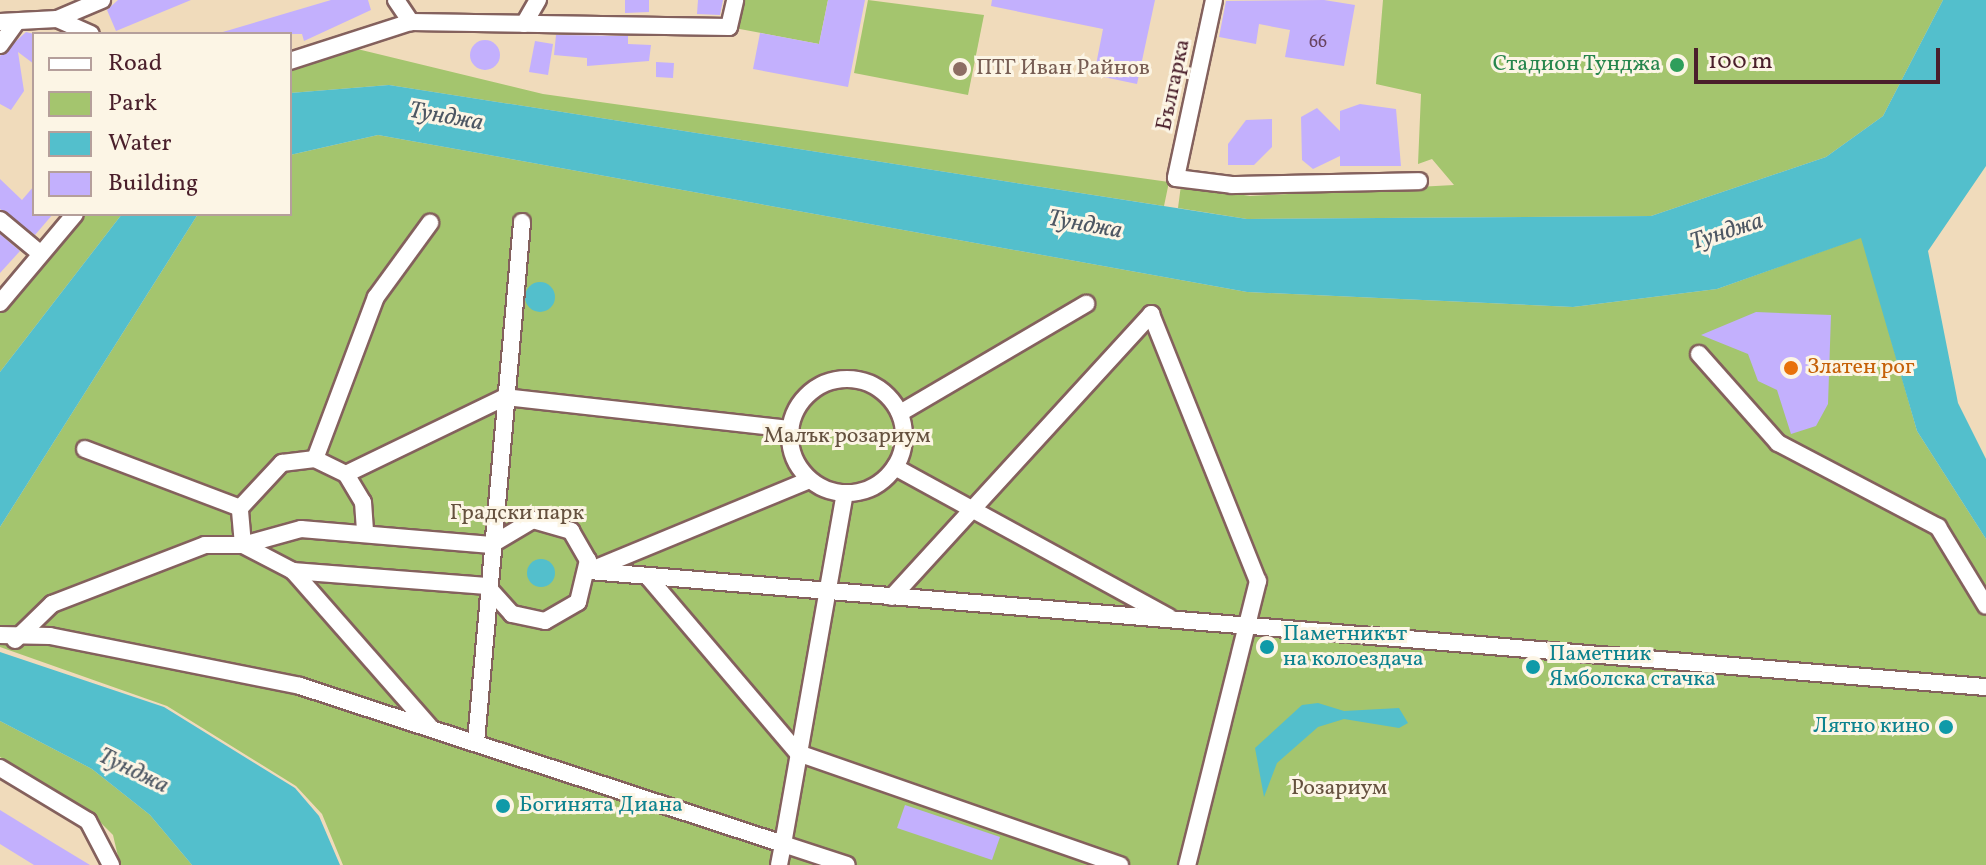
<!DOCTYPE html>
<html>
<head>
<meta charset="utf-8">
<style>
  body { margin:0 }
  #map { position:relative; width:1986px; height:865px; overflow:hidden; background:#f0dbbb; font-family:Vollkorn,serif }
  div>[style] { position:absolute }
  .green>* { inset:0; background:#a4c56e }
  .water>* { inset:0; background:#53bfcc }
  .round { border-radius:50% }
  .building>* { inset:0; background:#c3b0fd }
  .roads { filter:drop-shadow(2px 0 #84615d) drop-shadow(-2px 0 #84615d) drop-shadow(0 2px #84615d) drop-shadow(0 -2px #84615d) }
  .street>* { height:16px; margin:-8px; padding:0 8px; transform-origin:8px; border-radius:8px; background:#fff }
  .street>.ring { margin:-8px; padding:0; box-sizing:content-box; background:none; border:16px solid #fff; border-radius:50% }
  .dots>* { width:22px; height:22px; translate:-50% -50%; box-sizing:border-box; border:4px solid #fcf5e5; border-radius:50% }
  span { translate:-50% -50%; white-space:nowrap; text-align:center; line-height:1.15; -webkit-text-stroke:6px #fcf5e5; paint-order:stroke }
  .number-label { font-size:18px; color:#684360 }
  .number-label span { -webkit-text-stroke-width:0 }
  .leisure-label { font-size:22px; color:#27864d }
  .right { translate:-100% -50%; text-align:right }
  .education-label { font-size:22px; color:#785e54 }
  .left { translate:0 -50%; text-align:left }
  .street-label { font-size:22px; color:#4a1f2b }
  .food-label { font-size:22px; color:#c56008 }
  .park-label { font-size:22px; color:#65513f }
  .culture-label { font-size:22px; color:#0d838f }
  .water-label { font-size:24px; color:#4d5763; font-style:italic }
  .legend { position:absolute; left:32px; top:32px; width:260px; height:184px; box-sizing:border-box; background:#fcf5e5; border:2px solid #b59f9b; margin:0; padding:10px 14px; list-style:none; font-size:24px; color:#4a1f2b }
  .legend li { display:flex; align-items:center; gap:16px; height:40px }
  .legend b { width:40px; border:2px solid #b59f9b }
  .scale { position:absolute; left:1694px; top:48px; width:246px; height:36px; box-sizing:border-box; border:4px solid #4a1f2b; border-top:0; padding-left:10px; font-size:24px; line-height:28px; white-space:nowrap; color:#4a1f2b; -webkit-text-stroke:6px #fcf5e5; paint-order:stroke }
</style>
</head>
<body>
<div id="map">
  <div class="green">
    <i style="clip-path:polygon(735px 0,828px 0,819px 44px,729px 27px)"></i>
    <i style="clip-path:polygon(868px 0,984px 15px,968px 95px,854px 73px)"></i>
    <i style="clip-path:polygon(1383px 0,1943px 0,1883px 116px,1826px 157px,1651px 216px,1247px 219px,1178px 208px,1181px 185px,1250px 196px,1454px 185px,1432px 159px,1418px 164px,1421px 94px,1376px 84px)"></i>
    <i style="clip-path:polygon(349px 47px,543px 94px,1169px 182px,1164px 206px,389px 85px,290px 93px,290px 68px)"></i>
    <i style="clip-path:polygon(378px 135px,1247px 292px,1573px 307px,1717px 289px,1862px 237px,1917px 431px,1986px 539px,1986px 865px,343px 865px,322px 814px,296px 786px,167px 706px,0 647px,0 527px,198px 214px,290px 214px,290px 155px)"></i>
    <i style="clip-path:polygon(84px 214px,122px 214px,0 372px,0 313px)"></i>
    <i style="clip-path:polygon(0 721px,92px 769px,150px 815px,192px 865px,120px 865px,113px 835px,91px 813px,0 757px)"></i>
  </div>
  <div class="water">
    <i style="clip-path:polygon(1943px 0,1986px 0,1986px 166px,1928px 251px,1958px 403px,1986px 459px,1986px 539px,1917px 431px,1861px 238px,1717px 289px,1573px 307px,1247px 292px,378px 135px,290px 155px,290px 93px,389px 85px,1247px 219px,1651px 216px,1826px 157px,1883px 116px)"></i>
    <i style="clip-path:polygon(122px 214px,198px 214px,0 527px,0 372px)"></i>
    <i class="round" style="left:525px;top:282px;width:30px;height:30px"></i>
    <i class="round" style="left:527px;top:559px;width:28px;height:28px"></i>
    <i style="clip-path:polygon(0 652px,164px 707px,295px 788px,319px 816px,340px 865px,192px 865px,150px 815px,92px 769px,0 721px)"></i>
    <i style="clip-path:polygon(1318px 703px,1344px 711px,1399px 708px,1408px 723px,1399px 728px,1344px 719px,1318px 727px,1277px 763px,1264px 797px,1255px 748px,1302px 705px)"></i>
  </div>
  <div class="building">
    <i style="clip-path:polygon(118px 0,191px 0,116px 31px,107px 10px)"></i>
    <i style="clip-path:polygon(331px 0,368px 0,371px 10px,304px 41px,302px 34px,216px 34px)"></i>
    <i style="clip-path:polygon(625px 0,649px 0,649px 12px,625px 13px)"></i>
    <i style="clip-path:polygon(698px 0,723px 0,720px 15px,697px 14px)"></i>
    <i style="clip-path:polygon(828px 0,865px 0,848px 87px,753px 69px,760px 33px,819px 44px)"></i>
    <i style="clip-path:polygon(992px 0,1155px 0,1137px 84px,1094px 75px,1103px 29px,991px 6px)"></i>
    <i style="clip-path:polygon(1324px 0,1355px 5px,1344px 66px,1285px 57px,1290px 30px,1259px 24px,1256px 44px,1219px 37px,1226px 1px)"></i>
    <i style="clip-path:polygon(26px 32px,34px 34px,34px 64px,18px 52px,24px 91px,11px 110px,0 104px,0 56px)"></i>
    <i style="clip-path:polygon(556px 35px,628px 36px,628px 44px,651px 45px,649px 61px,587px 66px,587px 58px,554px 55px)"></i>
    <i class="round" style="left:470px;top:40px;width:30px;height:30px"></i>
    <i style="clip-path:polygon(535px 41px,553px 44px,548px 75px,529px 72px)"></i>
    <i style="clip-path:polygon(656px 62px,674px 63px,673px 78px,656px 77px)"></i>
    <i style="clip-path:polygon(1360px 104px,1396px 109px,1401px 166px,1340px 166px,1340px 156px,1313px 169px,1302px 160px,1301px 117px,1317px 108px,1340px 131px,1340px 111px)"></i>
    <i style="clip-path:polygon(1272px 119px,1272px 147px,1254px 165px,1228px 165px,1228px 144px,1246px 120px)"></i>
    <i style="clip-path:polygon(0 179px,22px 200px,34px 186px,34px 214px,53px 214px,35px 235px,0 209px)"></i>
    <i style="clip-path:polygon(0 234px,20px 251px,0 273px)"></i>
    <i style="clip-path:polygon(1756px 312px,1831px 315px,1828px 404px,1816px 426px,1791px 434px,1777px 390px,1758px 381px,1748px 354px,1701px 335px)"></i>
    <i style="clip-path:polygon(905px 805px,1000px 837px,992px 860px,897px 828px)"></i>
    <i style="clip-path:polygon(0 810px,52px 842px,90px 865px,34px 865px,0 844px)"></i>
  </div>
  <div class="roads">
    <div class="street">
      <i style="left:396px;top:0;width:27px;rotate:56deg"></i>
      <i style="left:411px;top:22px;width:318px;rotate:0.9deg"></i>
      <i style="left:729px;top:27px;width:28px;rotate:-77deg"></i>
      <i style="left:1214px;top:0;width:182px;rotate:102.1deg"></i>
      <i style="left:1176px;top:178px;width:56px;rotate:7.1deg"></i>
      <i style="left:1232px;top:185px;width:187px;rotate:-1.2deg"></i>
      <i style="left:57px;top:19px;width:37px;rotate:24deg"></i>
      <i style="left:0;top:22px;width:57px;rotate:-3deg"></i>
      <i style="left:57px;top:19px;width:49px;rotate:-22.9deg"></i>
      <i style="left:524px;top:24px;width:28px;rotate:-60deg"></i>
      <i style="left:0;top:45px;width:27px;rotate:-54deg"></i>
      <i style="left:290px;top:61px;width:127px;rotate:-17.9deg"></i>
      <i style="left:0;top:220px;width:53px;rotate:39.7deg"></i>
      <i style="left:0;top:303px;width:116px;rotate:-49.9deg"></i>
      <i style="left:1699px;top:354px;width:119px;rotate:48.4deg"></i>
      <i style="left:1778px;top:443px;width:181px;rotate:27.7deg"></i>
      <i style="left:1938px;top:527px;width:92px;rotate:58.7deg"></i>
      <i class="ring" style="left:790px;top:379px;width:98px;height:98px"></i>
      <i style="left:900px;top:413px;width:216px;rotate:-30.4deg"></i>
      <i style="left:85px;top:449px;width:166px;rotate:20.8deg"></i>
      <i style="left:315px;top:459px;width:173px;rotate:-69.4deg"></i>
      <i style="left:376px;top:297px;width:92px;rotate:-53.9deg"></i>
      <i style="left:895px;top:467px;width:312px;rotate:28.7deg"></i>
      <i style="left:346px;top:474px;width:177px;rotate:-25.8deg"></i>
      <i style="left:505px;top:397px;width:287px;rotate:6.4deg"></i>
      <i style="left:533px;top:520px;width:40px;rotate:16deg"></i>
      <i style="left:571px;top:531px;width:34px;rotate:60deg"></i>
      <i style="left:588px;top:560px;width:43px;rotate:103.4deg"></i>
      <i style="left:578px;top:602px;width:38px;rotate:150deg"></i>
      <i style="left:545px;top:621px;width:34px;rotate:-168deg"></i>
      <i style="left:512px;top:614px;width:38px;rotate:-132deg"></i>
      <i style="left:487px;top:586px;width:195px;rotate:-175.6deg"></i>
      <i style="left:293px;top:571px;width:56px;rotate:-152.5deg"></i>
      <i style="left:243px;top:545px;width:60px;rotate:-15.4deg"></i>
      <i style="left:301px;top:529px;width:191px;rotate:4.8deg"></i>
      <i style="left:491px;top:545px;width:49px;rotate:-30.8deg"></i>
      <i style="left:591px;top:570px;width:236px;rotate:-22.4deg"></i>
      <i style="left:293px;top:571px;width:206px;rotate:48.7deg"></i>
      <i style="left:589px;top:571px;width:1402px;rotate:4.75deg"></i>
      <i style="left:648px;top:577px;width:231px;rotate:49.6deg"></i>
      <i style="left:798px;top:753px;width:341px;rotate:19.2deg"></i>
      <i style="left:892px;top:597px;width:384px;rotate:-47.5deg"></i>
      <i style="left:1151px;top:314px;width:288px;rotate:68.2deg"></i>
      <i style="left:1258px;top:581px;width:293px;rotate:104deg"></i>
      <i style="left:0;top:635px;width:50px;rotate:1.1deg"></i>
      <i style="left:50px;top:636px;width:255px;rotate:11.3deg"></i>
      <i style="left:300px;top:686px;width:508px;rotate:18.11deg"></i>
      <i style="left:783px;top:844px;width:355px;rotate:-80deg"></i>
      <i style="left:15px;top:640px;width:52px;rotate:-44.2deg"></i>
      <i style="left:52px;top:604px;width:164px;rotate:-21.1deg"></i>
      <i style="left:205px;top:545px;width:38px"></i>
      <i style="left:243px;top:545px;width:37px;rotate:-95deg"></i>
      <i style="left:240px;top:508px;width:62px;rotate:-47deg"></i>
      <i style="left:282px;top:463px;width:33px;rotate:-7deg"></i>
      <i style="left:315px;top:459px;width:34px;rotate:26deg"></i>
      <i style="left:346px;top:474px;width:33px;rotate:59deg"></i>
      <i style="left:363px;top:502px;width:32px;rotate:86deg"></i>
      <i style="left:476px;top:742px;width:522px;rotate:-84.94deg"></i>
      <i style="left:0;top:768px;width:103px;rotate:31.1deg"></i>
      <i style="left:88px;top:821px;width:50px;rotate:62.4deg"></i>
      <i style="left:779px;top:865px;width:21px;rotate:-79deg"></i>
      <i style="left:783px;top:844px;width:67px;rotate:18.2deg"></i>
    </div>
  </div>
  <div class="dots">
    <i style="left:1677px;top:65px;background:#2e9e5b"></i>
    <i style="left:960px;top:69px;background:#8d6e63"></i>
    <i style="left:1791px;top:368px;background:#e8710a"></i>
    <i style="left:1267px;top:647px;background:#0f9aa8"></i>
    <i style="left:1533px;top:667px;background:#0f9aa8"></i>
    <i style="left:1946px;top:727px;background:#0f9aa8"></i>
    <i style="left:503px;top:806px;background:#0f9aa8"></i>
  </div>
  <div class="number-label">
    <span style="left:1318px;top:43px">66</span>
  </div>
  <div class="leisure-label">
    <span class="right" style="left:1661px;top:65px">Стадион Тунджа</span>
  </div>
  <div class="education-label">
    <span class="left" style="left:976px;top:69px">ПТГ Иван Райнов</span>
  </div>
  <div class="street-label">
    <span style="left:1174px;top:85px;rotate:-78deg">Българка</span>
  </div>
  <div class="food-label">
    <span class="left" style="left:1807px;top:368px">Златен рог</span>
  </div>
  <div class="park-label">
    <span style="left:847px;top:437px">Малък розариум</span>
    <span style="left:517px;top:514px">Градски парк</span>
    <span style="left:1339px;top:789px">Розариум</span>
  </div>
  <div class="culture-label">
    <span class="left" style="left:1283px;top:647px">Паметникът<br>на колоездача</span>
    <span class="left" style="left:1549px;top:667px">Паметник<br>Ямболска стачка</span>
    <span class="right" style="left:1930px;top:727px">Лятно кино</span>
    <span class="left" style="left:519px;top:806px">Богинята Диана</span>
  </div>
  <div class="water-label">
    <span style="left:446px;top:118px;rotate:10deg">Тунджа</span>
    <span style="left:1085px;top:226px;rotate:10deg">Тунджа</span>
    <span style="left:1727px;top:233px;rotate:-18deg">Тунджа</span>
    <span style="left:133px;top:772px;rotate:26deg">Тунджа</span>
  </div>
  <ul class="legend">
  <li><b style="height:10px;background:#fff"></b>Road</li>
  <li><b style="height:22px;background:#a4c56e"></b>Park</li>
  <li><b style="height:22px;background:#53bfcc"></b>Water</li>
  <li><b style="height:22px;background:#c3b0fd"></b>Building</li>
  </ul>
  <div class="scale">100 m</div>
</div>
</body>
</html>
